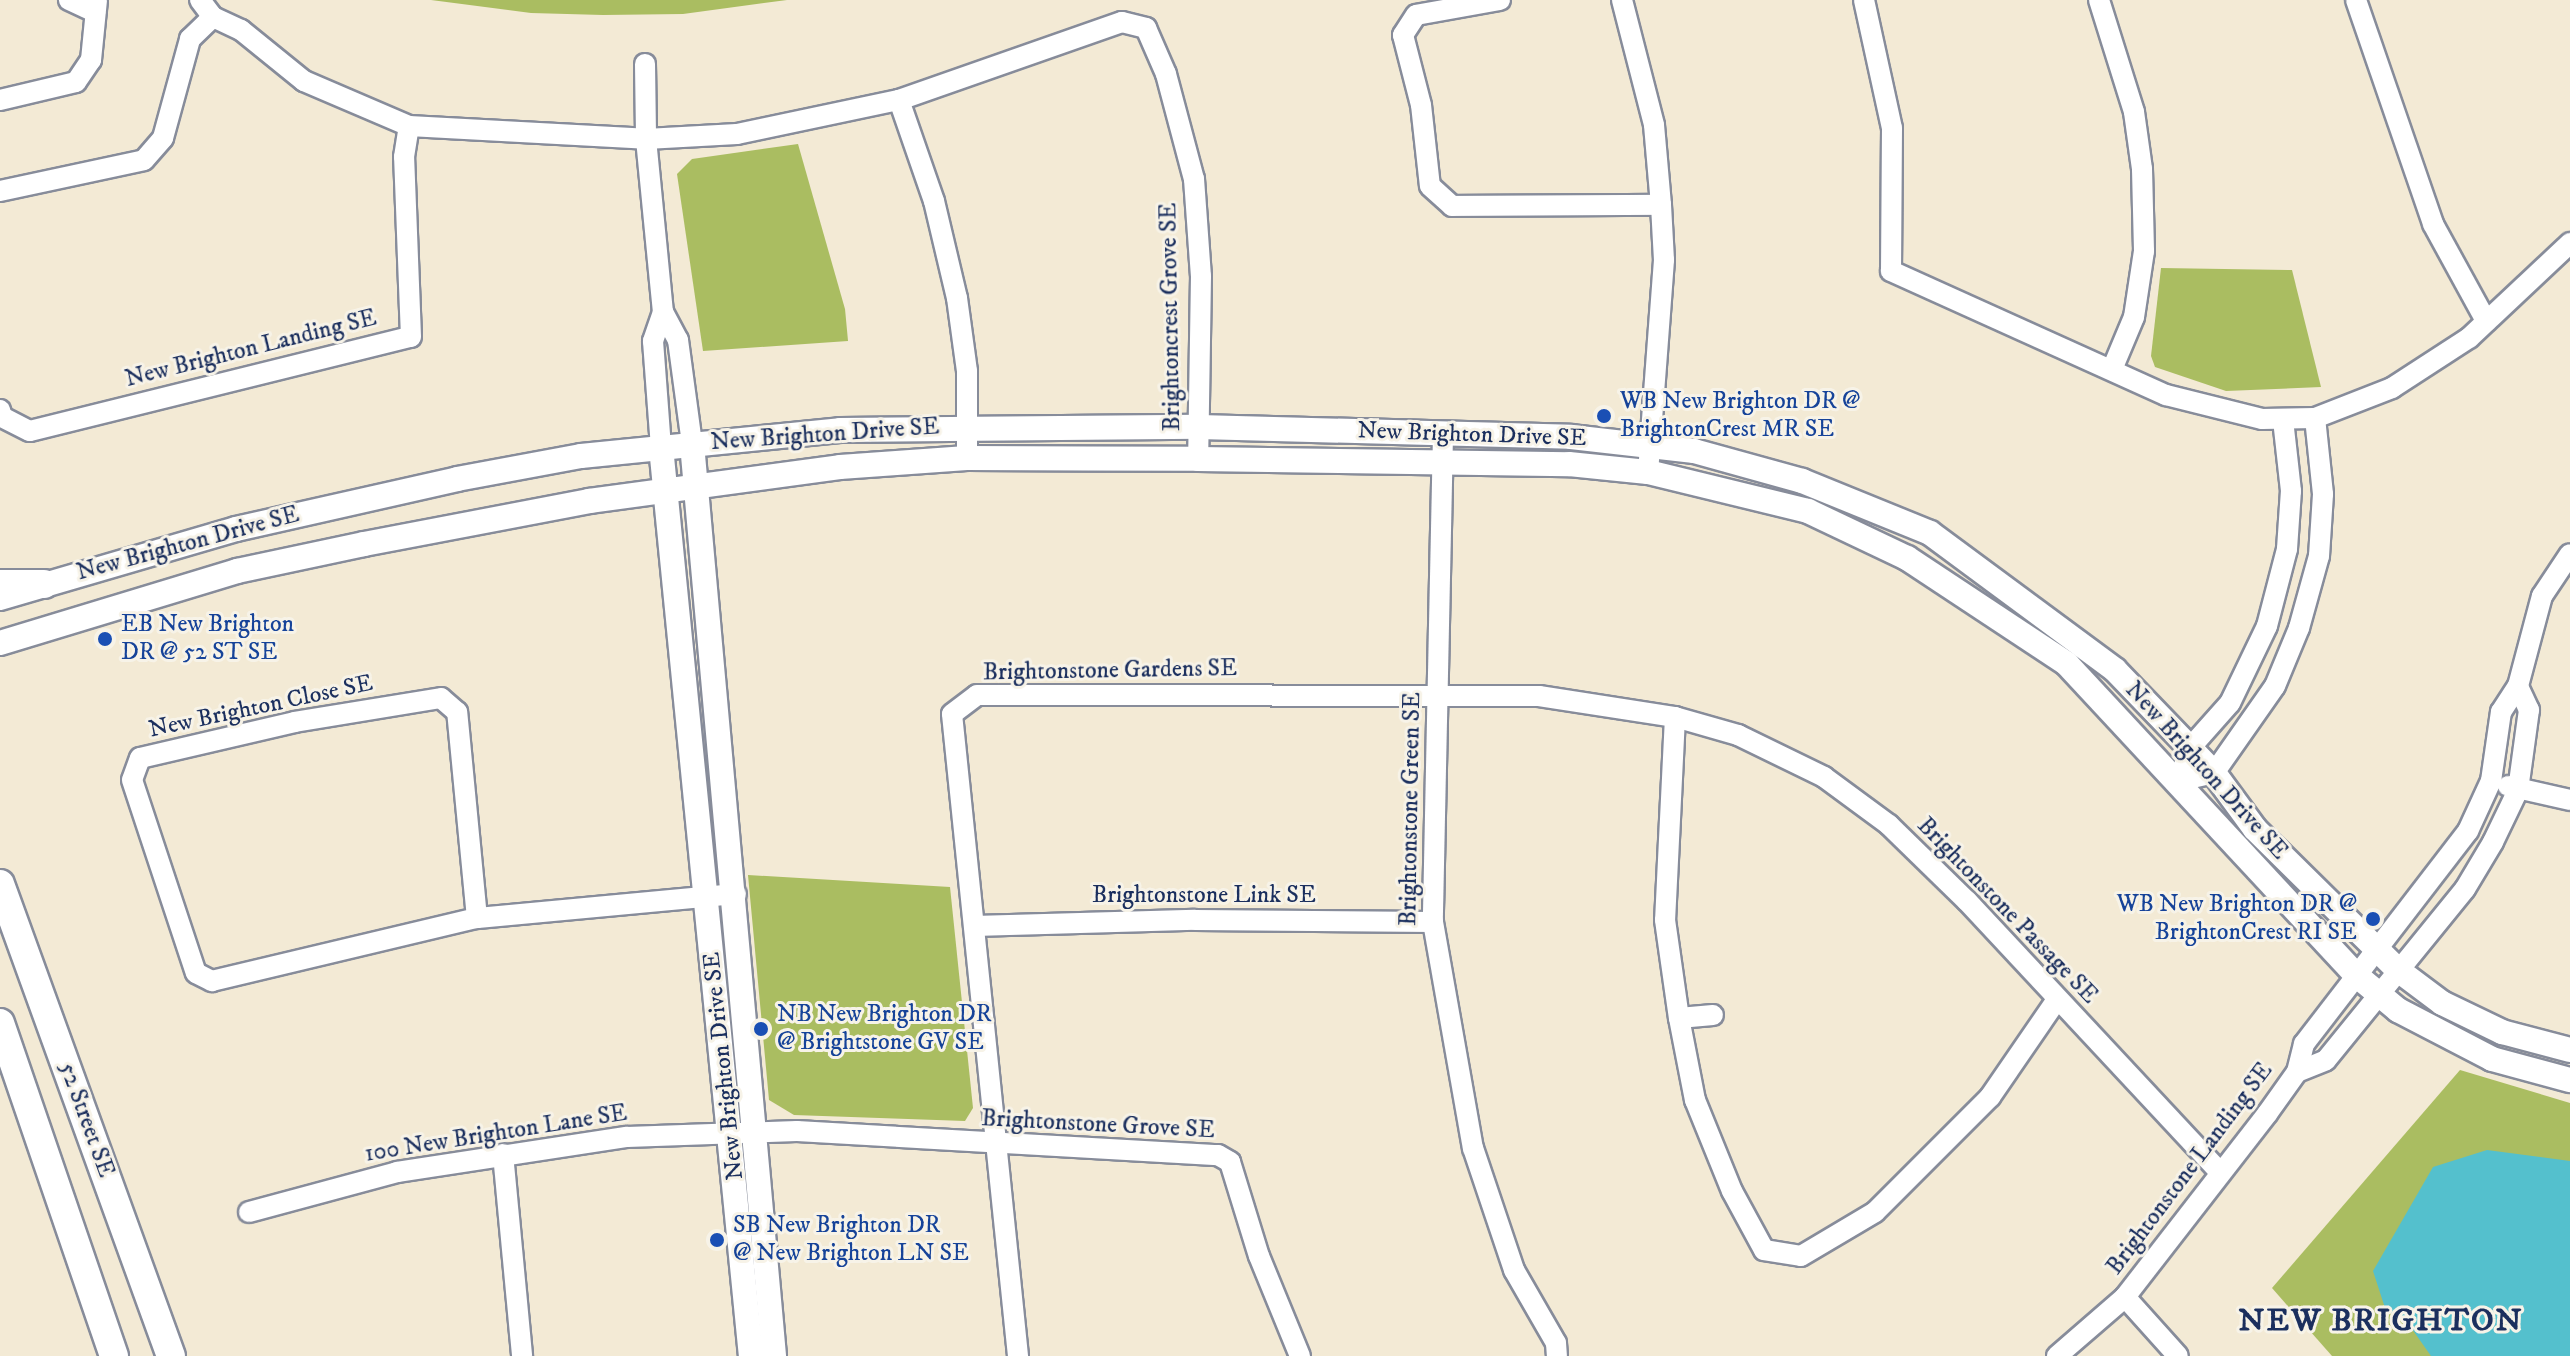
<!DOCTYPE html>
<html>
<head>
<meta charset="utf-8">
<style>
  body { margin:0 }
  #map { position:relative; width:2570px; height:1356px; overflow:hidden; background:#f3ead5; font-family:"IM FELL DW Pica",serif }
  div>[style] { position:absolute }
  .green>* { inset:0; background:#aabd61 }
  .water>* { inset:0; background:#54c0cd }
  .roads { filter:drop-shadow(2px 0 #878c9a) drop-shadow(-2px 0 #878c9a) drop-shadow(0 2px #878c9a) drop-shadow(0 -2px #878c9a) }
  .minor>* { height:20px; margin:-10px; padding:0 10px; transform-origin:10px; border-radius:10px; background:#fff }
  .tertiary>* { height:24px; margin:-12px; padding:0 12px; transform-origin:12px; border-radius:12px; background:#fff }
  .secondary>* { height:28px; margin:-14px; padding:0 14px; transform-origin:14px; border-radius:14px; background:#fff }
  .dots>* { width:22px; height:22px; translate:-50% -50%; box-sizing:border-box; border:4px solid #f7f3e8; border-radius:50% }
  span { translate:-50% -50%; white-space:nowrap; text-align:center; line-height:1.15; -webkit-text-stroke:6px #f7f3e8; paint-order:stroke }
  .street-label { font-size:24px; color:#1b2f5e }
  .transit-label { font-size:24px; color:#164399 }
  .left { translate:0 -50%; text-align:left }
  .right { translate:-100% -50%; text-align:right }
  .district-label { font-size:32px; color:#1b2f5e; font-weight:700; letter-spacing:2px }
</style>
</head>
<body>
<div id="map">
  <div class="green">
    <i style="clip-path:polygon(431px 0,787px 0,683px 14px,603px 15px,531px 13px)"></i>
    <i style="clip-path:polygon(798px 144px,845px 309px,848px 341px,703px 351px,677px 174px,692px 159px)"></i>
    <i style="clip-path:polygon(2161px 268px,2292px 270px,2321px 387px,2226px 391px,2155px 367px,2151px 356px)"></i>
    <i style="clip-path:polygon(748px 875px,950px 887px,973px 1108px,965px 1121px,794px 1115px,769px 1100px)"></i>
    <i style="clip-path:polygon(2460px 1070px,2570px 1103px,2570px 1356px,2332px 1356px,2272px 1288px)"></i>
  </div>
  <div class="water">
    <i style="clip-path:polygon(2487px 1150px,2570px 1161px,2570px 1356px,2431px 1356px,2412px 1329px,2385px 1308px,2373px 1271px,2433px 1167px)"></i>
  </div>
  <div class="roads">
    <div class="minor">
      <i style="left:69px;top:0;width:29px;rotate:25deg"></i>
      <i style="left:200px;top:0;width:21px;rotate:53deg"></i>
      <i style="left:1500px;top:0;width:85px;rotate:169.9deg"></i>
      <i style="left:1416px;top:15px;width:24px;rotate:123deg"></i>
      <i style="left:1403px;top:35px;width:72px;rotate:75.6deg"></i>
      <i style="left:1421px;top:105px;width:81px;rotate:83.7deg"></i>
      <i style="left:1430px;top:186px;width:30px;rotate:42deg"></i>
      <i style="left:1452px;top:206px;width:209px;rotate:-0.3deg"></i>
      <i style="left:1622px;top:0;width:129px;rotate:75.6deg"></i>
      <i style="left:1654px;top:125px;width:80px;rotate:85deg"></i>
      <i style="left:1661px;top:205px;width:55px;rotate:86.9deg"></i>
      <i style="left:1664px;top:260px;width:213px;rotate:94.3deg"></i>
      <i style="left:1864px;top:0;width:131px;rotate:77.7deg"></i>
      <i style="left:1892px;top:128px;width:143px;rotate:90.4deg"></i>
      <i style="left:1891px;top:271px;width:302px;rotate:24.3deg"></i>
      <i style="left:2166px;top:395px;width:99px;rotate:14deg"></i>
      <i style="left:2262px;top:419px;width:53px;rotate:-1.1deg"></i>
      <i style="left:2315px;top:418px;width:83px;rotate:-21.3deg"></i>
      <i style="left:2392px;top:388px;width:92px;rotate:-33deg"></i>
      <i style="left:2469px;top:338px;width:139px;rotate:-43.2deg"></i>
      <i style="left:2099px;top:0;width:117px;rotate:72.6deg"></i>
      <i style="left:2134px;top:112px;width:58px;rotate:82deg"></i>
      <i style="left:2142px;top:169px;width:82px;rotate:88.6deg"></i>
      <i style="left:2144px;top:251px;width:67px;rotate:98.6deg"></i>
      <i style="left:2134px;top:317px;width:54px;rotate:112.8deg"></i>
      <i style="left:2356px;top:0;width:237px;rotate:71deg"></i>
      <i style="left:2433px;top:224px;width:111px;rotate:61.3deg"></i>
      <i style="left:645px;top:64px;width:75px;rotate:89.2deg"></i>
      <i style="left:646px;top:139px;width:174px;rotate:84.4deg"></i>
      <i style="left:663px;top:312px;width:31px;rotate:109deg"></i>
      <i style="left:653px;top:341px;width:106px;rotate:85.7deg"></i>
      <i style="left:0;top:100px;width:78px;rotate:-13.3deg"></i>
      <i style="left:76px;top:82px;width:27px;rotate:-56deg"></i>
      <i style="left:91px;top:60px;width:60px;rotate:-84.3deg"></i>
      <i style="left:899px;top:100px;width:107px;rotate:70.9deg"></i>
      <i style="left:934px;top:201px;width:100px;rotate:76.7deg"></i>
      <i style="left:957px;top:298px;width:74px;rotate:82.2deg"></i>
      <i style="left:967px;top:371px;width:87px;rotate:90deg"></i>
      <i style="left:0;top:191px;width:147px;rotate:-12.1deg"></i>
      <i style="left:144px;top:160px;width:29px;rotate:-49deg"></i>
      <i style="left:163px;top:138px;width:103px;rotate:-74.7deg"></i>
      <i style="left:190px;top:39px;width:32px;rotate:-44deg"></i>
      <i style="left:213px;top:17px;width:31px;rotate:25deg"></i>
      <i style="left:241px;top:30px;width:81px;rotate:39deg"></i>
      <i style="left:304px;top:81px;width:114px;rotate:23.2deg"></i>
      <i style="left:409px;top:126px;width:237px;rotate:3.1deg"></i>
      <i style="left:646px;top:139px;width:91px;rotate:-3.1deg"></i>
      <i style="left:737px;top:134px;width:166px;rotate:-11.9deg"></i>
      <i style="left:899px;top:100px;width:236px;rotate:-19.3deg"></i>
      <i style="left:1122px;top:22px;width:25px;rotate:14deg"></i>
      <i style="left:1146px;top:28px;width:50px;rotate:66.5deg"></i>
      <i style="left:1166px;top:74px;width:109px;rotate:75.1deg"></i>
      <i style="left:1194px;top:179px;width:97px;rotate:85.9deg"></i>
      <i style="left:1201px;top:276px;width:183px;rotate:90.9deg"></i>
      <i style="left:663px;top:312px;width:32px;rotate:62deg"></i>
      <i style="left:678px;top:340px;width:105px;rotate:82.3deg"></i>
      <i style="left:0;top:410px;width:7px;rotate:74deg"></i>
      <i style="left:2px;top:417px;width:31px;rotate:27deg"></i>
      <i style="left:30px;top:431px;width:392px;rotate:-13.9deg"></i>
      <i style="left:411px;top:337px;width:180px;rotate:-92.2deg"></i>
      <i style="left:404px;top:157px;width:31px;rotate:-81deg"></i>
      <i style="left:1443px;top:434px;width:488px;rotate:91.2deg"></i>
      <i style="left:1433px;top:922px;width:230px;rotate:80deg"></i>
      <i style="left:1473px;top:1148px;width:129px;rotate:71.4deg"></i>
      <i style="left:1514px;top:1270px;width:84px;rotate:60.1deg"></i>
      <i style="left:1556px;top:1343px;width:13px;rotate:86deg"></i>
      <i style="left:1675px;top:717px;width:203px;rotate:92.8deg"></i>
      <i style="left:1665px;top:920px;width:99px;rotate:81.9deg"></i>
      <i style="left:1679px;top:1018px;width:84px;rotate:79deg"></i>
      <i style="left:1695px;top:1100px;width:98px;rotate:67.9deg"></i>
      <i style="left:1732px;top:1191px;width:67px;rotate:61.5deg"></i>
      <i style="left:1764px;top:1250px;width:37px;rotate:9deg"></i>
      <i style="left:1801px;top:1256px;width:86px;rotate:-30.7deg"></i>
      <i style="left:1875px;top:1212px;width:163px;rotate:-45deg"></i>
      <i style="left:1990px;top:1097px;width:116px;rotate:-55.5deg"></i>
      <i style="left:2179px;top:781px;width:36px;rotate:-13deg"></i>
      <i style="left:2214px;top:773px;width:106px;rotate:-55deg"></i>
      <i style="left:2275px;top:686px;width:63px;rotate:-67.5deg"></i>
      <i style="left:2299px;top:628px;width:75px;rotate:-74.5deg"></i>
      <i style="left:2319px;top:556px;width:62px;rotate:-86.3deg"></i>
      <i style="left:2323px;top:494px;width:76px;rotate:-96deg"></i>
      <i style="left:2179px;top:781px;width:35px;rotate:-72deg"></i>
      <i style="left:2190px;top:748px;width:60px;rotate:-48.4deg"></i>
      <i style="left:2230px;top:703px;width:85px;rotate:-64.3deg"></i>
      <i style="left:2267px;top:626px;width:80px;rotate:-75.4deg"></i>
      <i style="left:2287px;top:549px;width:58px;rotate:-86.1deg"></i>
      <i style="left:2291px;top:491px;width:71px;rotate:-96.4deg"></i>
      <i style="left:2508px;top:786px;width:64px;rotate:12.7deg"></i>
      <i style="left:477px;top:918px;width:207px;rotate:-95.5deg"></i>
      <i style="left:457px;top:712px;width:21px;rotate:-139deg"></i>
      <i style="left:441px;top:698px;width:148px;rotate:170.7deg"></i>
      <i style="left:295px;top:722px;width:159px;rotate:166.9deg"></i>
      <i style="left:140px;top:758px;width:23px;rotate:110deg"></i>
      <i style="left:132px;top:780px;width:203px;rotate:71.7deg"></i>
      <i style="left:196px;top:973px;width:18px;rotate:27deg"></i>
      <i style="left:212px;top:981px;width:272px;rotate:-13.4deg"></i>
      <i style="left:477px;top:918px;width:260px;rotate:-5.3deg"></i>
      <i style="left:974px;top:926px;width:221px;rotate:-1.6deg"></i>
      <i style="left:1195px;top:920px;width:238px;rotate:0.5deg"></i>
      <i style="left:1679px;top:1018px;width:34px;rotate:-5deg"></i>
      <i style="left:2297px;top:1072px;width:31px;rotate:-22deg"></i>
      <i style="left:2326px;top:1060px;width:220px;rotate:-50.9deg"></i>
      <i style="left:2465px;top:889px;width:55px;rotate:-59.2deg"></i>
      <i style="left:2493px;top:842px;width:58px;rotate:-64.3deg"></i>
      <i style="left:2518px;top:790px;width:81px;rotate:-82.2deg"></i>
      <i style="left:2529px;top:710px;width:26px;rotate:-115deg"></i>
      <i style="left:503px;top:1154px;width:203px;rotate:84.6deg"></i>
      <i style="left:249px;top:1212px;width:153px;rotate:-15.1deg"></i>
      <i style="left:397px;top:1172px;width:233px;rotate:-8.7deg"></i>
      <i style="left:627px;top:1137px;width:170px;rotate:-2deg"></i>
      <i style="left:797px;top:1131px;width:422px;rotate:3.3deg"></i>
      <i style="left:1218px;top:1155px;width:14px;rotate:30deg"></i>
      <i style="left:1230px;top:1162px;width:98px;rotate:72.9deg"></i>
      <i style="left:1259px;top:1256px;width:108px;rotate:67.7deg"></i>
      <i style="left:2125px;top:1297px;width:79px;rotate:48.1deg"></i>
      <i style="left:1018px;top:1356px;width:645px;rotate:-95.87deg"></i>
      <i style="left:952px;top:714px;width:31px;rotate:-37deg"></i>
      <i style="left:977px;top:695px;width:562px;rotate:0.1deg"></i>
      <i style="left:1539px;top:696px;width:138px;rotate:8.8deg"></i>
      <i style="left:1675px;top:717px;width:66px;rotate:15.9deg"></i>
      <i style="left:1738px;top:735px;width:96px;rotate:26deg"></i>
      <i style="left:1824px;top:777px;width:81px;rotate:36.4deg"></i>
      <i style="left:1889px;top:825px;width:109px;rotate:44.3deg"></i>
      <i style="left:1967px;top:901px;width:369px;rotate:47deg"></i>
      <i style="left:2057px;top:1356px;width:90px;rotate:-40.9deg"></i>
      <i style="left:2125px;top:1297px;width:232px;rotate:-52.2deg"></i>
      <i style="left:2267px;top:1114px;width:52px;rotate:-54.5deg"></i>
      <i style="left:2297px;top:1072px;width:29px;rotate:-76deg"></i>
      <i style="left:2304px;top:1044px;width:269px;rotate:-52.4deg"></i>
      <i style="left:2468px;top:831px;width:55px;rotate:-65.3deg"></i>
      <i style="left:2491px;top:781px;width:70px;rotate:-81.8deg"></i>
      <i style="left:2501px;top:712px;width:31px;rotate:-57deg"></i>
      <i style="left:2518px;top:686px;width:93px;rotate:-75.1deg"></i>
      <i style="left:2542px;top:596px;width:50px;rotate:-56.3deg"></i>
    </div>
    <div class="tertiary">
      <i style="left:692px;top:444px;width:916px;rotate:84.86deg"></i>
      <i style="left:661px;top:447px;width:913px;rotate:84.35deg"></i>
      <i style="left:0;top:598px;width:246px;rotate:-16.3deg"></i>
      <i style="left:236px;top:529px;width:227px;rotate:-12.7deg"></i>
      <i style="left:457px;top:479px;width:126px;rotate:-10.5deg"></i>
      <i style="left:581px;top:456px;width:260px;rotate:-5.7deg"></i>
      <i style="left:840px;top:430px;width:359px;rotate:-0.5deg"></i>
      <i style="left:1199px;top:427px;width:372px;rotate:1.5deg"></i>
      <i style="left:1571px;top:437px;width:124px;rotate:6.5deg"></i>
      <i style="left:1694px;top:451px;width:112px;rotate:15.5deg"></i>
      <i style="left:1802px;top:481px;width:138px;rotate:22.1deg"></i>
      <i style="left:1930px;top:533px;width:230px;rotate:36.5deg"></i>
      <i style="left:2115px;top:670px;width:143px;rotate:46.1deg"></i>
      <i style="left:2214px;top:773px;width:69px;rotate:53.8deg"></i>
      <i style="left:2255px;top:829px;width:201px;rotate:44.6deg"></i>
      <i style="left:2398px;top:970px;width:55px;rotate:36.9deg"></i>
      <i style="left:2442px;top:1003px;width:67px;rotate:25.8deg"></i>
      <i style="left:2502px;top:1032px;width:70px;rotate:14.8deg"></i>
      <i style="left:0;top:643px;width:248px;rotate:-16.9deg"></i>
      <i style="left:237px;top:571px;width:130px;rotate:-12deg"></i>
      <i style="left:364px;top:544px;width:229px;rotate:-10.8deg"></i>
      <i style="left:589px;top:501px;width:253px;rotate:-7.7deg"></i>
      <i style="left:840px;top:467px;width:127px;rotate:-4.1deg"></i>
      <i style="left:967px;top:458px;width:231px;rotate:0.2deg"></i>
      <i style="left:1198px;top:459px;width:371px;rotate:0.8deg"></i>
      <i style="left:1569px;top:464px;width:79px;rotate:5.8deg"></i>
      <i style="left:1648px;top:472px;width:165px;rotate:13.7deg"></i>
      <i style="left:1808px;top:511px;width:110px;rotate:25.4deg"></i>
      <i style="left:1907px;top:558px;width:192px;rotate:33.5deg"></i>
      <i style="left:2067px;top:664px;width:425px;rotate:47.1deg"></i>
      <i style="left:2356px;top:975px;width:55px;rotate:39.8deg"></i>
      <i style="left:2398px;top:1010px;width:106px;rotate:27.5deg"></i>
      <i style="left:2492px;top:1059px;width:81px;rotate:15.1deg"></i>
    </div>
    <div class="secondary">
      <i style="left:0;top:584px;width:44px"></i>
      <i style="left:0;top:884px;width:502px;rotate:70.09deg"></i>
      <i style="left:0;top:1023px;width:352px;rotate:71.1deg"></i>
    </div>
  </div>
  <div class="dots">
    <i style="left:1604px;top:416px;background:#1a4fb4"></i>
    <i style="left:105px;top:639px;background:#1a4fb4"></i>
    <i style="left:2373px;top:919px;background:#1a4fb4"></i>
    <i style="left:761px;top:1029px;background:#1a4fb4"></i>
    <i style="left:717px;top:1240px;background:#1a4fb4"></i>
  </div>
  <div class="street-label">
    <span style="left:1171px;top:317px;rotate:-91deg">Brightoncrest Grove SE</span>
    <span style="left:251px;top:349px;rotate:-14deg">New Brighton Landing SE</span>
    <span style="left:825px;top:435px;rotate:-4deg">New Brighton Drive SE</span>
    <span style="left:1472px;top:435px;rotate:2deg">New Brighton Drive SE</span>
    <span style="left:188px;top:544px;rotate:-15deg">New Brighton Drive SE</span>
    <span style="left:1110px;top:671px;rotate:-1deg">Brightonstone Gardens SE</span>
    <span style="left:261px;top:707px;rotate:-12deg">New Brighton Close SE</span>
    <span style="left:2206px;top:771px;rotate:48deg">New Brighton Drive SE</span>
    <span style="left:1411px;top:809px;rotate:-89deg">Brightonstone Green SE</span>
    <span style="left:1204px;top:896px">Brightonstone Link SE</span>
    <span style="left:2007px;top:911px;rotate:46deg">Brightonstone Passage SE</span>
    <span style="left:724px;top:1066px;rotate:-96deg">New Brighton Drive SE</span>
    <span style="left:86px;top:1120px;rotate:70deg">52 Street SE</span>
    <span style="left:1098px;top:1125px;rotate:3deg">Brightonstone Grove SE</span>
    <span style="left:496px;top:1134px;rotate:-9deg">100 New Brighton Lane SE</span>
    <span style="left:2190px;top:1169px;rotate:-53deg">Brightonstone Landing SE</span>
  </div>
  <div class="transit-label">
    <span class="left" style="left:1620px;top:416px">WB New Brighton DR @<br>BrightonCrest MR SE</span>
    <span class="left" style="left:121px;top:639px">EB New Brighton<br>DR @ 52 ST SE</span>
    <span class="right" style="left:2357px;top:919px">WB New Brighton DR @<br>BrightonCrest RI SE</span>
    <span class="left" style="left:777px;top:1029px">NB New Brighton DR<br>@ Brightstone GV SE</span>
    <span class="left" style="left:733px;top:1240px">SB New Brighton DR<br>@ New Brighton LN SE</span>
  </div>
  <div class="district-label">
    <span style="left:2381px;top:1321px">NEW BRIGHTON</span>
  </div>
</div>
</body>
</html>
